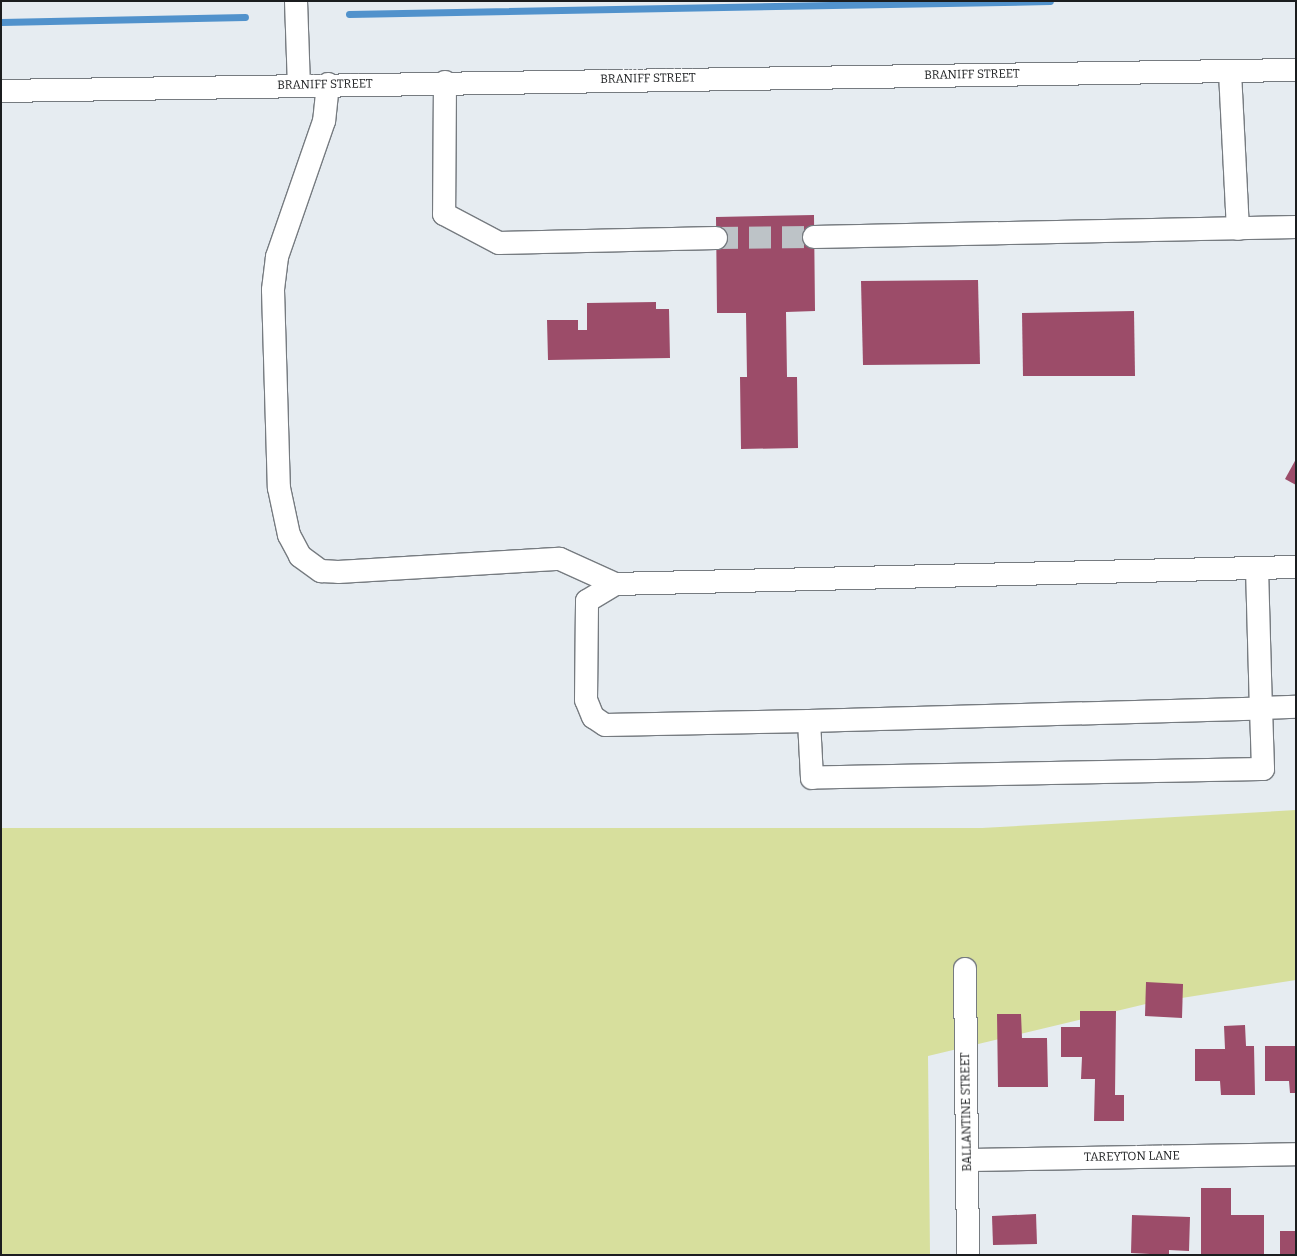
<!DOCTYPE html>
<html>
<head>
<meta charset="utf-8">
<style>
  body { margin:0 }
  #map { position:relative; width:1297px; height:1256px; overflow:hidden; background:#e6ecf1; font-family:Bitter,serif }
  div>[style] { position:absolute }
  .green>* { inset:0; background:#d7df9d }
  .stream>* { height:7px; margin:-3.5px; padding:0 3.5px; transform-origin:3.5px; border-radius:3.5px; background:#5192cc }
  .building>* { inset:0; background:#9c4c69 }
  .minor-tunnel>* { height:22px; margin-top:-11px; transform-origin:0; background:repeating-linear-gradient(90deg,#bdc3c7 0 22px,transparent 0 33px) }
  .roads { filter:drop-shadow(1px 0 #767b80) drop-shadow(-1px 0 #767b80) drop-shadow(0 1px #767b80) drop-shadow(0 -1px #767b80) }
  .minor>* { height:22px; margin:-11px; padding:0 11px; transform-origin:11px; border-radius:11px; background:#fff }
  span { translate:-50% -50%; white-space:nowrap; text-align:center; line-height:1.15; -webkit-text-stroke:4px #fff; paint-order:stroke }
  .street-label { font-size:12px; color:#1b1d1f }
  .frame { position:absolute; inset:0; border:2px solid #1b1d1f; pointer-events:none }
</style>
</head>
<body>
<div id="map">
  <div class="green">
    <i style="clip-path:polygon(1296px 810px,1296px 980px,1150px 1003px,928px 1056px,930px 1255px,1px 1255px,1px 828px,982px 828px)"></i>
  </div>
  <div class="stream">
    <i style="left:349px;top:14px;width:701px;rotate:-1.06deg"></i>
    <i style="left:1px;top:22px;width:244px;rotate:-1.2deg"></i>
  </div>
  <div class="building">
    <i style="clip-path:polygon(814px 215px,815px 311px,786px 312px,787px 377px,797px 377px,798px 448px,741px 449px,740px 377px,747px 377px,746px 313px,717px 313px,716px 217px)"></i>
    <i style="clip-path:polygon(978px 280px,980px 364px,863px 365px,861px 281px)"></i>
    <i style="clip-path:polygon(656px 302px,656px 309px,669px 309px,670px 358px,548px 360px,547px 320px,578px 320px,578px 330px,587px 330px,587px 303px)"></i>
    <i style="clip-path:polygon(1134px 311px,1135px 376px,1023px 376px,1022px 313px)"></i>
    <i style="clip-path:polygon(1296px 459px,1296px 485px,1285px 479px)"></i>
    <i style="clip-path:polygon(1146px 982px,1183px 984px,1182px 1018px,1145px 1016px)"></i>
    <i style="clip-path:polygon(1080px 1011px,1116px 1011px,1115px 1095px,1124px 1095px,1124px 1121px,1094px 1121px,1095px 1079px,1081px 1079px,1082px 1057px,1061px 1057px,1061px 1027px,1080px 1027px)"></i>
    <i style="clip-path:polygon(997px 1014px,1021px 1014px,1022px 1038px,1047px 1038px,1048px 1087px,998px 1087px)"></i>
    <i style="clip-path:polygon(1245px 1025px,1246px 1046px,1254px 1046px,1255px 1095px,1221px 1095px,1220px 1081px,1195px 1081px,1195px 1049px,1225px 1049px,1224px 1026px)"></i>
    <i style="clip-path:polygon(1265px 1046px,1296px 1046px,1296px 1093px,1290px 1093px,1289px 1081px,1265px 1081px)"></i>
    <i style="clip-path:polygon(1201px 1188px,1231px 1188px,1231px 1215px,1264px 1215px,1264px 1255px,1201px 1255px)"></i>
    <i style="clip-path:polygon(1036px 1214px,1037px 1244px,993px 1245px,992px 1216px)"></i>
    <i style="clip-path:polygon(1132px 1215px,1190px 1217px,1189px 1251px,1169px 1250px,1169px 1255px,1131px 1253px)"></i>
    <i style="clip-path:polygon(1280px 1231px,1296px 1231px,1296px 1255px,1280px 1255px)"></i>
  </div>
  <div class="minor-tunnel">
    <i style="left:716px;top:238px;width:98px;rotate:-0.6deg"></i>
  </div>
  <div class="roads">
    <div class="minor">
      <i style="left:296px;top:1px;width:84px;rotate:88deg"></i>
      <i style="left:1230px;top:72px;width:157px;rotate:87.1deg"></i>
      <i style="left:445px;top:82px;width:132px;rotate:90.4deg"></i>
      <i style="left:444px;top:214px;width:62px;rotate:27.8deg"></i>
      <i style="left:499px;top:243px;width:217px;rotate:-1.3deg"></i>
      <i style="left:328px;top:84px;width:37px;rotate:96deg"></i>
      <i style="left:324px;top:121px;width:144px;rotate:109.1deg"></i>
      <i style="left:277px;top:257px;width:33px;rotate:97deg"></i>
      <i style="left:273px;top:290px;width:198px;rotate:88.3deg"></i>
      <i style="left:279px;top:488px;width:48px;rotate:78deg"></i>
      <i style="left:289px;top:535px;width:24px;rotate:62deg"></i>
      <i style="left:300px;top:556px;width:26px;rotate:36deg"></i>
      <i style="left:321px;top:571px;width:17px;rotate:3deg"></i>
      <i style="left:338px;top:572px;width:222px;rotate:-3.4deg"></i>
      <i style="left:560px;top:559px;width:60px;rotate:24.4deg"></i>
      <i style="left:1px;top:91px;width:1295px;rotate:-0.93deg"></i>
      <i style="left:814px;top:237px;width:482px;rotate:-1.2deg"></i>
      <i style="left:1257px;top:568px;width:140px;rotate:88.4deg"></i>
      <i style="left:1261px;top:708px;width:61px;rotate:88.1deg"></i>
      <i style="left:1263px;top:769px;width:451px;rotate:178.9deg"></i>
      <i style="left:812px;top:778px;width:57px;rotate:-93deg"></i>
      <i style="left:809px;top:721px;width:452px;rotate:-1.6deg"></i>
      <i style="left:1261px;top:708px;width:35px;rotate:-2deg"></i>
      <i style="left:809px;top:721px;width:204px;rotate:178.9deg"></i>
      <i style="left:605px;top:725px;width:14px;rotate:-146deg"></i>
      <i style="left:593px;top:717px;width:18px;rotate:-112deg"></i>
      <i style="left:586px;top:700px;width:99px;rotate:-89.4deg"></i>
      <i style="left:587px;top:601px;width:33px;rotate:-31deg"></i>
      <i style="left:615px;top:584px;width:681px;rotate:-1.43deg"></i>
      <i style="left:965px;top:969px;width:286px;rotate:89.4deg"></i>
      <i style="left:968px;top:1160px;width:328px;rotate:-1deg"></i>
    </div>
  </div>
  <div class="street-label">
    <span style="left:972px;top:75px;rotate:-1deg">BRANIFF STREET</span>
    <span style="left:648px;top:79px;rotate:-1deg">BRANIFF STREET</span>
    <span style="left:325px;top:85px;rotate:-1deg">BRANIFF STREET</span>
    <span style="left:967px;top:1112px;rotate:-91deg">BALLANTINE STREET</span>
    <span style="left:1132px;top:1157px;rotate:-1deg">TAREYTON LANE</span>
  </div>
  <div class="frame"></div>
</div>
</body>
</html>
